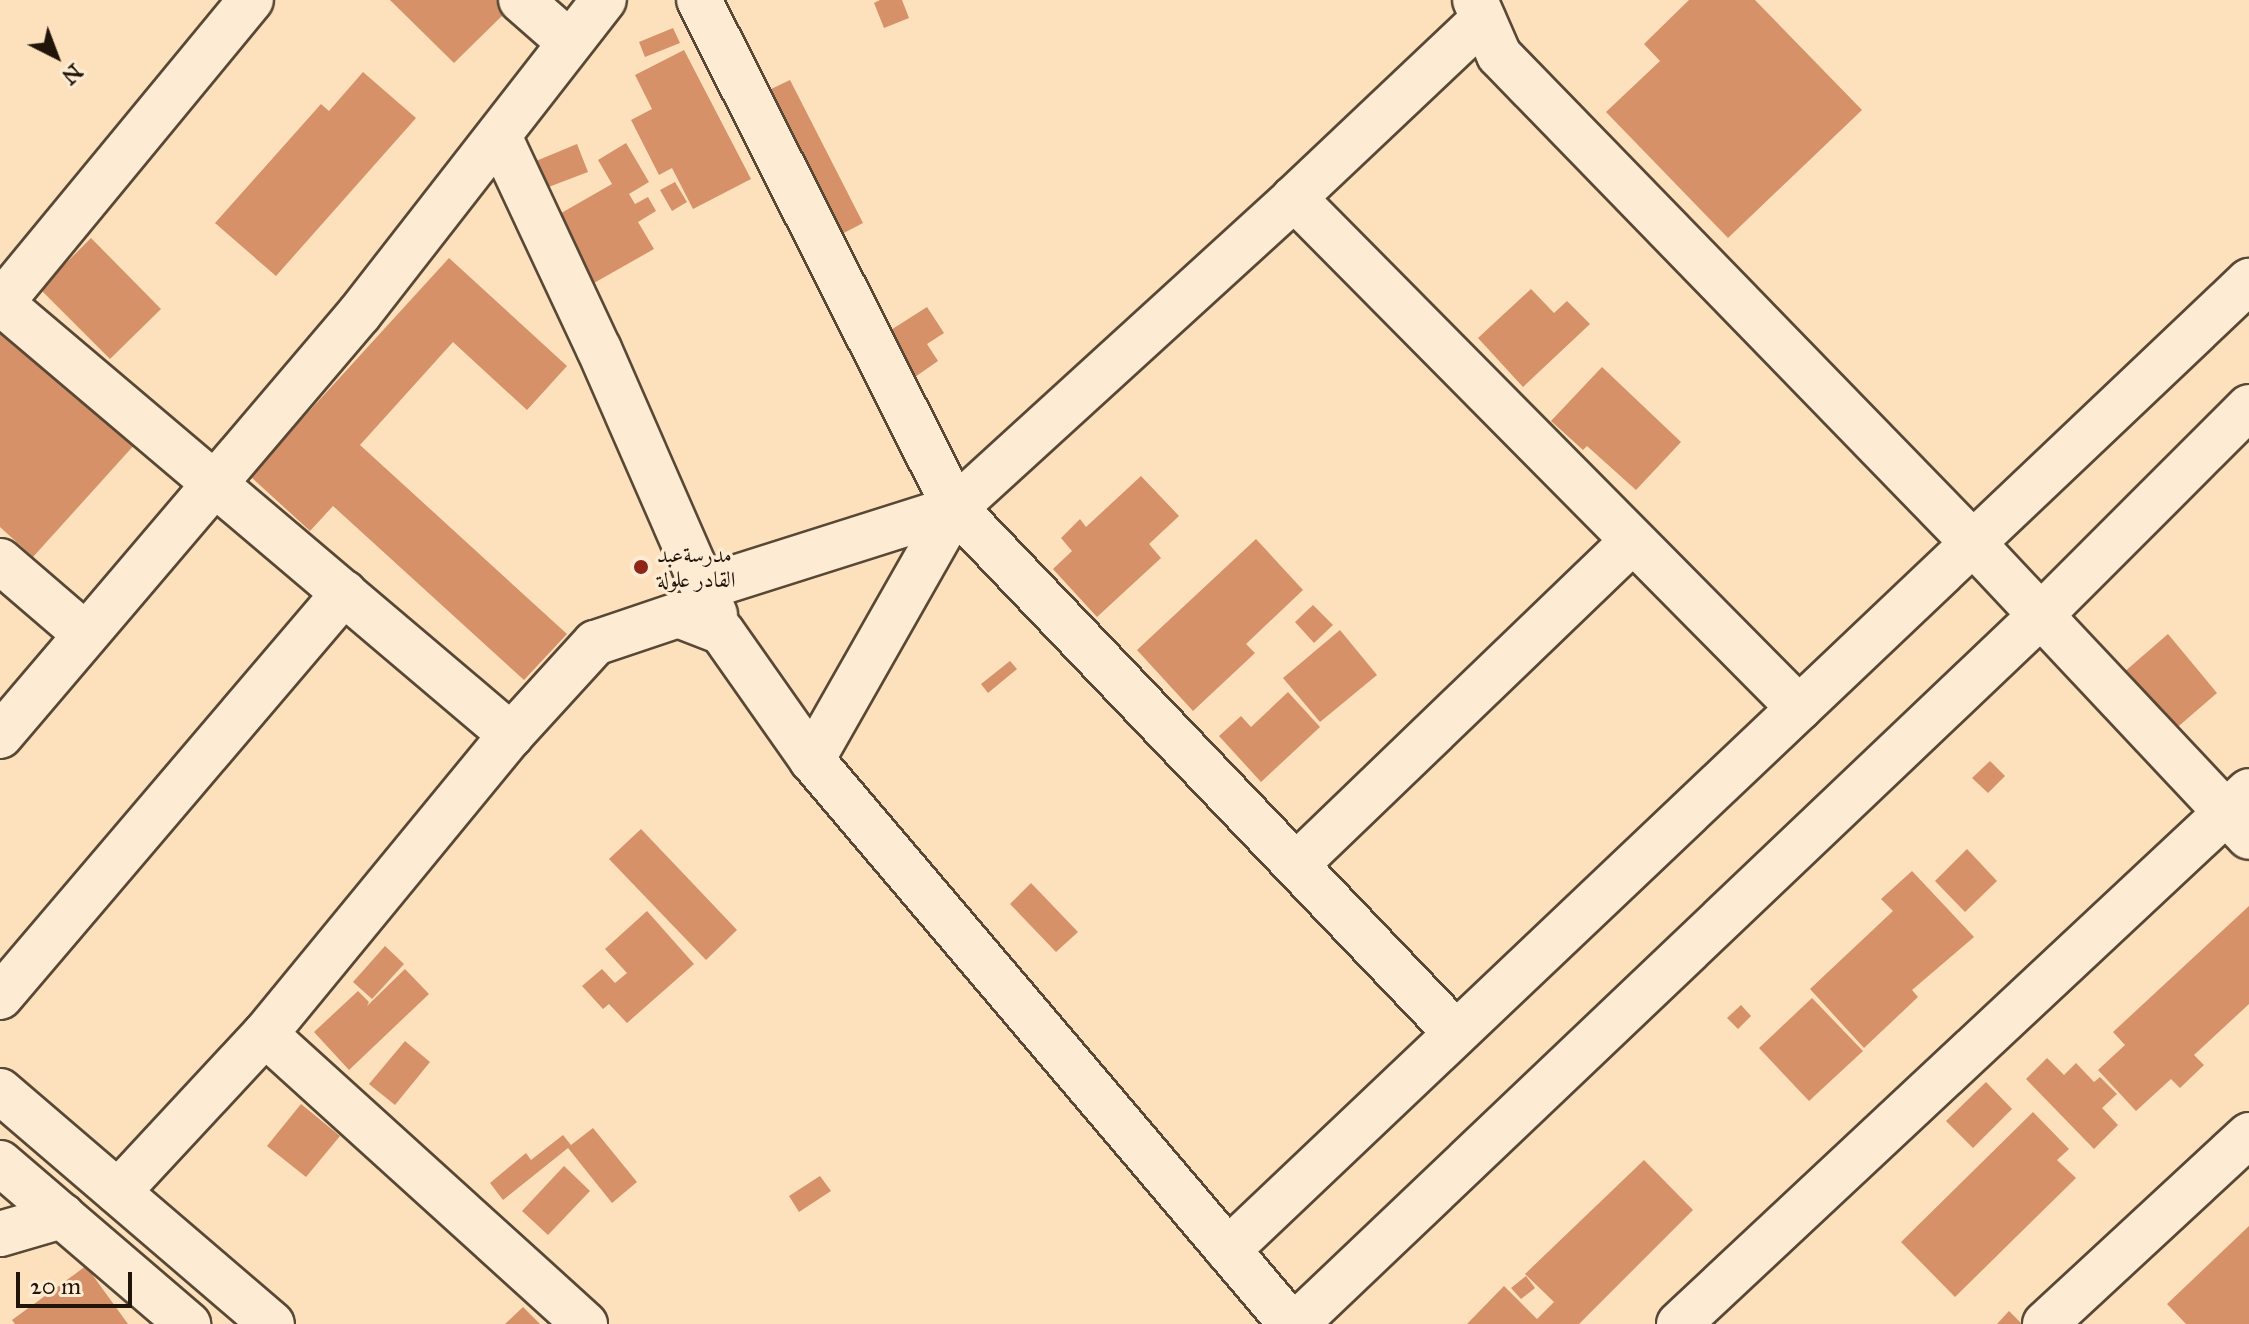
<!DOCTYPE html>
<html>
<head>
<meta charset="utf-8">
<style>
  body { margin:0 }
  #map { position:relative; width:2249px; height:1324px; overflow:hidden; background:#fce1bc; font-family:"IM FELL Great Primer",Amiri,serif }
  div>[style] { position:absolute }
  .building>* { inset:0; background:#d69168 }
  .roads { filter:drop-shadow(2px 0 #584836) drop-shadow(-2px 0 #584836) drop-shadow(0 2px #584836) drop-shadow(0 -2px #584836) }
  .minor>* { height:44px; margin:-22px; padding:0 22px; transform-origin:22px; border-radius:22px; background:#fdecd3 }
  .dots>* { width:22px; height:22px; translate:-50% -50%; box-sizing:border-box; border:4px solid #fdecd3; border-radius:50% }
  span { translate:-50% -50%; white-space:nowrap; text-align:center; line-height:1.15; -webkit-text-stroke:7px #fdecd3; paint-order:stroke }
  .poi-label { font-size:22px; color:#21150a }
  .left { translate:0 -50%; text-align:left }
  .north { position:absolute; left:16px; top:16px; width:80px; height:80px; -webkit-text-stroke:6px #fdecd3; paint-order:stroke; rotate:138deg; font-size:22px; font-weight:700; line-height:32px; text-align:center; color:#21150a }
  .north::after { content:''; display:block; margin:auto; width:28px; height:36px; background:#21150a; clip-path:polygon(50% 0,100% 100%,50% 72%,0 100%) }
  .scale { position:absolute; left:16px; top:1272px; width:116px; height:36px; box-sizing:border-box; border:4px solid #21150a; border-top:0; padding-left:10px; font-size:24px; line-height:28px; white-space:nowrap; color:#21150a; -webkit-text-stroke:6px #fdecd3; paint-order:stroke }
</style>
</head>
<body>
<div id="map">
  <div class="building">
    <i style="clip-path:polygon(390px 0,510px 0,514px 4px,454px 63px)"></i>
    <i style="clip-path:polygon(880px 0,902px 0,909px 18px,884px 28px,874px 3px)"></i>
    <i style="clip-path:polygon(1689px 0,1755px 0,1862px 110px,1728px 238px,1606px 112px,1660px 61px,1644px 44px)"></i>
    <i style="clip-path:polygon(673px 28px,680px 43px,645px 57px,639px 42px)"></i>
    <i style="clip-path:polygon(684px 50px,751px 179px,693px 209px,672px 168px,659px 175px,631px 120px,652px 109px,635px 75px)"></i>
    <i style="clip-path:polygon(363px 72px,416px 118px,276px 276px,215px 223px,321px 104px,329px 111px)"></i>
    <i style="clip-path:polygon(790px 80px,863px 223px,838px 236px,765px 92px)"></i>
    <i style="clip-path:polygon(626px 143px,649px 182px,629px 194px,635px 204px,648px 197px,656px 211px,638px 222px,654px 249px,594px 283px,556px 216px,612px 184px,598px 160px)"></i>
    <i style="clip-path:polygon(577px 144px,588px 172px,546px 188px,536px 161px)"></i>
    <i style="clip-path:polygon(675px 182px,687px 202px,672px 211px,660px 190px)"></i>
    <i style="clip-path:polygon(91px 238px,161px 309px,110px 359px,40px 289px)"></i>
    <i style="clip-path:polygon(449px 258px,567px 366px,527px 410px,453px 342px,360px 445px,567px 634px,524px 680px,333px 506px,310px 531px,250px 476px)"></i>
    <i style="clip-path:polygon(1531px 289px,1554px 313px,1567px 301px,1590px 324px,1523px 387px,1478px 338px)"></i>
    <i style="clip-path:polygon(927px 307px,944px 333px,927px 344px,938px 361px,912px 379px,883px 335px)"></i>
    <i style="clip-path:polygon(0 320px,136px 443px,33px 557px,0 527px)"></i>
    <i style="clip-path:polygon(1602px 367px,1681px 442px,1636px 490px,1587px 446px,1583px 450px,1551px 421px)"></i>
    <i style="clip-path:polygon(1141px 476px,1179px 516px,1149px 544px,1161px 558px,1097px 617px,1053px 569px,1072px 551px,1061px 538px,1080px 519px,1086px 527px)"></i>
    <i style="clip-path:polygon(1256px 539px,1303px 590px,1246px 644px,1255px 653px,1193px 711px,1137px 650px)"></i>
    <i style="clip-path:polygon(1313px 605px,1333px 625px,1314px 643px,1295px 622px)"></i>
    <i style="clip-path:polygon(1340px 630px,1377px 675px,1320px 722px,1283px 678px)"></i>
    <i style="clip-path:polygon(2168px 634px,2217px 693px,2173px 731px,2123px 673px)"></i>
    <i style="clip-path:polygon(1010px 661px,1017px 669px,988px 693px,981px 684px)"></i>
    <i style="clip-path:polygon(1288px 692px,1320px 727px,1261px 782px,1219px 736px,1241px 716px,1251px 727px)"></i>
    <i style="clip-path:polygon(1990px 761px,2005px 776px,1988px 793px,1972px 778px)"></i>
    <i style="clip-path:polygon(641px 829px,737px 930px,706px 960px,609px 859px)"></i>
    <i style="clip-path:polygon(1967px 849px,1997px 881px,1965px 912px,1935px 881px)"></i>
    <i style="clip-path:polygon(1912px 871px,1974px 937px,1912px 990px,1918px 997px,1864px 1048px,1810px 989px,1893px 911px,1881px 899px)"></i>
    <i style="clip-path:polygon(1031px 883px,1078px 932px,1056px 952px,1010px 904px)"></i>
    <i style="clip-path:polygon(2249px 906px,2249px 1004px,2194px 1055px,2204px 1065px,2180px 1088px,2171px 1079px,2136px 1111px,2098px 1070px,2125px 1045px,2113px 1032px)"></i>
    <i style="clip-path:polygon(647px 911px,694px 964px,627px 1023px,609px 1004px,603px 1009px,582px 986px,602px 969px,615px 983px,627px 973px,605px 949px)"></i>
    <i style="clip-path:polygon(385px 946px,404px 964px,372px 999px,353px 982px)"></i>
    <i style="clip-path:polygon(405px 969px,429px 994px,349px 1070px,314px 1032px,358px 991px,369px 1002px,367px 1006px)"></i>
    <i style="clip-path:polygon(1812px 998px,1863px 1051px,1809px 1101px,1759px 1048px)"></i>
    <i style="clip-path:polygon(1741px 1005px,1751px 1016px,1738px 1029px,1727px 1018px)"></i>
    <i style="clip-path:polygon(405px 1041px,430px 1062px,395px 1105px,369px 1084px)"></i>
    <i style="clip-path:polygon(2047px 1058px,2064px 1075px,2076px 1063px,2094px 1082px,2100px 1077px,2117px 1094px,2102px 1108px,2118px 1125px,2094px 1149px,2026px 1079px)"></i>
    <i style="clip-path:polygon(1986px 1082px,2012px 1109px,1973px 1148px,1946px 1121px)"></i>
    <i style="clip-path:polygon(301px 1104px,340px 1136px,306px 1177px,267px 1146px)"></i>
    <i style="clip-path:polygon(2033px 1112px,2069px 1149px,2057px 1160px,2076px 1178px,1955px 1297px,1901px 1242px)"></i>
    <i style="clip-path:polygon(593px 1128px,637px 1182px,612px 1203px,568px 1148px,503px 1200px,490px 1183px,526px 1153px,531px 1160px,563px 1135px,571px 1145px)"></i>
    <i style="clip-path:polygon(1644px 1160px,1693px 1210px,1579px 1324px,1467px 1324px,1504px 1286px,1537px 1319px,1554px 1302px,1525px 1274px)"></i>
    <i style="clip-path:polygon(564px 1166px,590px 1191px,548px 1235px,522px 1211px)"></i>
    <i style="clip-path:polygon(820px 1176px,831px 1191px,799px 1212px,789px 1196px)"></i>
    <i style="clip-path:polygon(2249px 1226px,2249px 1324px,2186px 1324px,2167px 1304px)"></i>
    <i style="clip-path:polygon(86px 1266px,128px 1324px,15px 1324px,12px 1320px)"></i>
    <i style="clip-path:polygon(1526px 1276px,1535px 1288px,1521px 1299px,1511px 1288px)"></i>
    <i style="clip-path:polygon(523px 1307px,540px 1324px,505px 1324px)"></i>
    <i style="clip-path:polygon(2009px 1311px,2022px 1324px,1997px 1324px)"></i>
  </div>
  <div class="roads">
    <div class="minor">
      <i style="left:521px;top:0;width:64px;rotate:41.2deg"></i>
      <i style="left:699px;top:0;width:569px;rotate:63.25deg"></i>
      <i style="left:955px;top:508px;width:726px;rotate:46.34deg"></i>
      <i style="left:1475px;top:0;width:60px;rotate:66.4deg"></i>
      <i style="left:1499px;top:55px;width:680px;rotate:45.83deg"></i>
      <i style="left:1973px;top:543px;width:403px;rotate:46.8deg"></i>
      <i style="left:499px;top:136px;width:235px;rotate:64.9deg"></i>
      <i style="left:599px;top:349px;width:290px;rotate:66.4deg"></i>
      <i style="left:1294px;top:198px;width:718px;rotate:45.28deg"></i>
      <i style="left:0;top:302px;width:670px;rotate:40.28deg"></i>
      <i style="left:511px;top:735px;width:125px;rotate:-47.6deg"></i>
      <i style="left:595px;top:643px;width:88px;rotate:-18.6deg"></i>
      <i style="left:678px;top:615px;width:47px;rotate:21.1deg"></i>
      <i style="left:722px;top:632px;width:156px;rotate:54.9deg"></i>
      <i style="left:812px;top:760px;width:740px;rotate:49.66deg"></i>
      <i style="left:1px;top:303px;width:393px;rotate:-50.5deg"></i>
      <i style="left:955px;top:508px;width:459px;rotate:-42.4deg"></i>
      <i style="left:1294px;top:198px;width:260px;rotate:-43.4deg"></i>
      <i style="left:0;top:561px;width:113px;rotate:40.7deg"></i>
      <i style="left:703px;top:588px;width:264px;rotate:-17.6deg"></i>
      <i style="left:955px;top:508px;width:290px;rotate:119.6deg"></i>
      <i style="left:0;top:736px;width:555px;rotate:-49.6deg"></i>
      <i style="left:360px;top:313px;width:397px;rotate:-52.1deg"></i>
      <i style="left:1296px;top:865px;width:467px;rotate:-43.9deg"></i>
      <i style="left:0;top:997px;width:531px;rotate:-49.59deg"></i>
      <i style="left:265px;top:1034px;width:432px;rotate:42.2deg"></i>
      <i style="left:0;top:1091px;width:358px;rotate:40.6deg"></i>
      <i style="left:0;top:1163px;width:248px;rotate:40.6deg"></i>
      <i style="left:118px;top:1192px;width:216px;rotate:-47.1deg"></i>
      <i style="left:265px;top:1034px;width:387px;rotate:-50.6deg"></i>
      <i style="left:0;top:1234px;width:65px;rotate:-16.2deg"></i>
      <i style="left:1228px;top:1250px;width:1408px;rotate:-43.5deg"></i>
      <i style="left:1296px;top:1324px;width:1026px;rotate:-43.58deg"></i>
      <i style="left:2039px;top:617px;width:297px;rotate:-45deg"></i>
      <i style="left:1679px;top:1324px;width:780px;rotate:-43.08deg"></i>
      <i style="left:2045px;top:1324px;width:278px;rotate:-42.8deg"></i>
    </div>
  </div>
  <div class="dots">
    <i style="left:641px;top:567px;background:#8f2418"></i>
  </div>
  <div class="poi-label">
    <span class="left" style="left:657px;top:567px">مدرسةعبد<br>القادر علولة</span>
  </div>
  <div class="north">N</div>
  <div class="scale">20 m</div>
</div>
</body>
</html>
